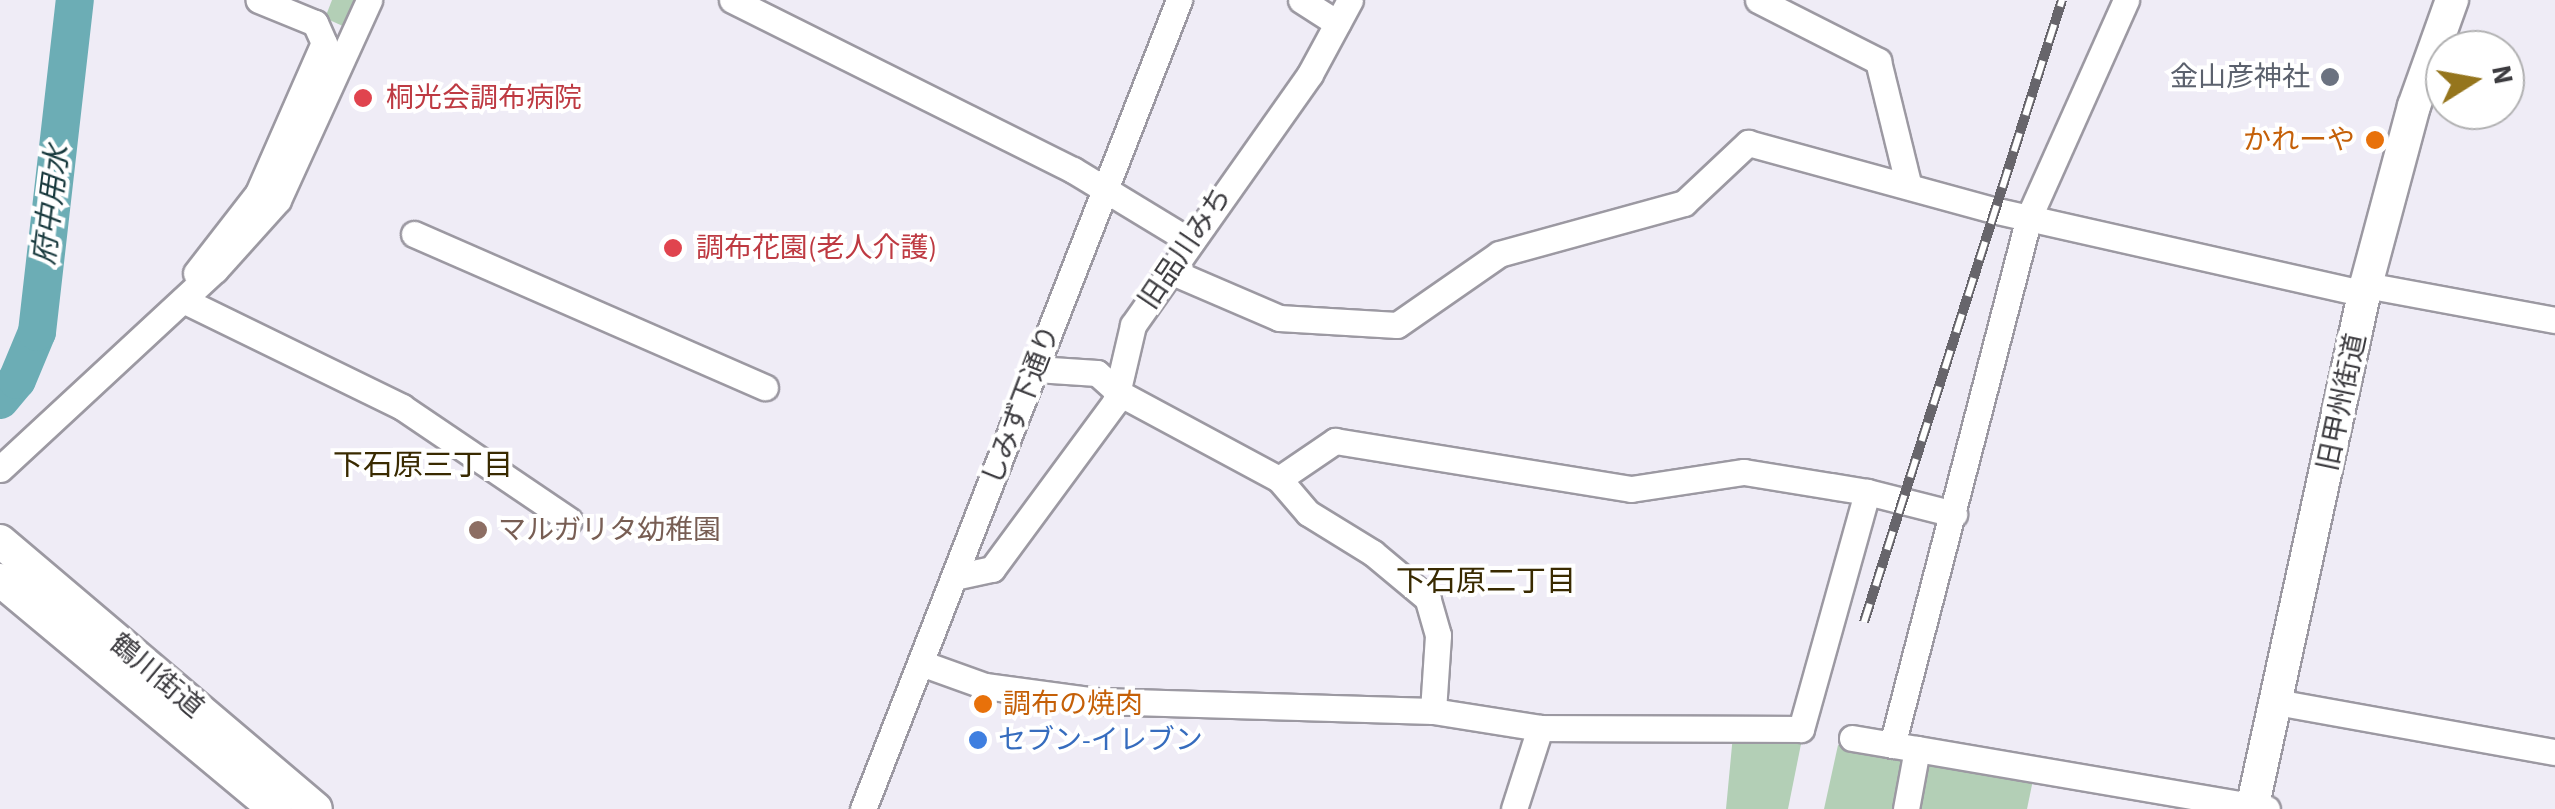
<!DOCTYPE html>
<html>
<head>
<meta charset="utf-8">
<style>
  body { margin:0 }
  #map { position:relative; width:2555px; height:809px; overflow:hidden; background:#efecf6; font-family:"Source Sans 3","Noto Sans JP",sans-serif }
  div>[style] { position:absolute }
  .green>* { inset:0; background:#b3cfb6 }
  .river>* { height:38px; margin:-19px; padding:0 19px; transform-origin:19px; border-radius:19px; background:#6cadb5 }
  .roads { filter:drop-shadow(2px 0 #9c99a2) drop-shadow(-2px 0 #9c99a2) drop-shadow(0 2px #9c99a2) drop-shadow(0 -2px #9c99a2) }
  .minor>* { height:25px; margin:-12.5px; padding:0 12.5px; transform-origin:12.5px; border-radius:12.5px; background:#fff }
  .major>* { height:32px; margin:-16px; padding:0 16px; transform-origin:16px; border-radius:16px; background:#fff }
  .rail>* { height:10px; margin-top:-5px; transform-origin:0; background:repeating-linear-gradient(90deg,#fff 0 19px,#67656b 0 38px); box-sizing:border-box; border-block:2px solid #67656b }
  .dots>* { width:28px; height:28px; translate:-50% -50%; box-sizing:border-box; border:5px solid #fff; border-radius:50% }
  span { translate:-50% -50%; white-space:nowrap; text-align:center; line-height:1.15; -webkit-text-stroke:8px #fff; paint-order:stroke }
  .worship-label { font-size:28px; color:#5b616d }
  .right { translate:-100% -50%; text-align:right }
  .health-label { font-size:28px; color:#be3a42 }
  .left { translate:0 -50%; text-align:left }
  .food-label { font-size:28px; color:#c56008 }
  .street-label { font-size:28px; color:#3c3b3f }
  .education-label { font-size:28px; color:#785e54 }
  .shop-label { font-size:28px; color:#366cbe }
  .water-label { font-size:30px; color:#18393d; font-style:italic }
  .neighbourhood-label { font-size:30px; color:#392a00 }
  .north { position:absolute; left:2425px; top:30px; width:100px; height:100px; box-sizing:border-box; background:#fff; border:2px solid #b1b1b2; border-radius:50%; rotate:79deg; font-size:28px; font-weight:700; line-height:40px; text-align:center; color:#3c3b3f }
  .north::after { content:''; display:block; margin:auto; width:35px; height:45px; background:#95751d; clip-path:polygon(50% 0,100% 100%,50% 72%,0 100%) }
</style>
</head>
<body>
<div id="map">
  <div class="green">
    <i style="clip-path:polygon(332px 0,357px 0,345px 27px,325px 18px)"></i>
    <i style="clip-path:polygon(1733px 735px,1801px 744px,1788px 809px,1726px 809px)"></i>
    <i style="clip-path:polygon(1838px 745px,1905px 757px,1895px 809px,1824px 809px)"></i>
    <i style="clip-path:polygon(1922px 757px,2034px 775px,2027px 809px,1912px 809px)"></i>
  </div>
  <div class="river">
    <i style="left:0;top:400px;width:26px;rotate:-50deg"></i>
    <i style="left:17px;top:380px;width:52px;rotate:-67.4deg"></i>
    <i style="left:37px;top:332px;width:334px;rotate:-83.5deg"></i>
  </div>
  <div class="roads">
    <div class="minor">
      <i style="left:732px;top:0;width:381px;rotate:26.5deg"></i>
      <i style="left:1073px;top:170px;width:137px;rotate:31.3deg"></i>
      <i style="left:1301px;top:0;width:43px;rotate:32.6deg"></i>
      <i style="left:1758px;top:0;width:135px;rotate:26.9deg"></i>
      <i style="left:1878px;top:61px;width:126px;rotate:76.2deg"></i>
      <i style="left:414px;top:234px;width:383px;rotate:23.6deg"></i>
      <i style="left:1170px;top:271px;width:119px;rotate:23.3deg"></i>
      <i style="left:1279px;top:318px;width:118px;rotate:3.4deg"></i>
      <i style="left:1397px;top:325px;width:124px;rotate:-34.8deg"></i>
      <i style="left:1499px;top:254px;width:192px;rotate:-15.4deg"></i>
      <i style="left:1684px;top:203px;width:88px;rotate:-43.2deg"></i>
      <i style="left:1748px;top:143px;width:254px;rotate:15.3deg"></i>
      <i style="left:1993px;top:210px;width:381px;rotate:12.7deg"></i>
      <i style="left:196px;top:273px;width:101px;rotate:-52.2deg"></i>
      <i style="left:258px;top:193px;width:164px;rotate:-66.3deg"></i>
      <i style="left:324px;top:43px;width:22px;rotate:-114deg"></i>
      <i style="left:315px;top:23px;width:61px;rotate:-157.7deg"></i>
      <i style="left:2366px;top:285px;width:192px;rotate:10.5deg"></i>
      <i style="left:183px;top:300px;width:244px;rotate:26deg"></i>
      <i style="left:402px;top:407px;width:202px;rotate:34.1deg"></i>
      <i style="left:1036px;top:369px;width:61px;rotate:3.8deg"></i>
      <i style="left:1097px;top:373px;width:30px;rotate:42deg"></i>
      <i style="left:1119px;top:393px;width:182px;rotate:28.3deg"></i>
      <i style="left:0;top:469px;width:293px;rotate:-42.8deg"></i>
      <i style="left:215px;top:270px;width:94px;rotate:-48deg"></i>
      <i style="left:278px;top:200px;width:220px;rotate:-65.5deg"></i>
      <i style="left:954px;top:577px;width:39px;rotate:-12deg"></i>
      <i style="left:992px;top:569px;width:207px;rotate:-53.6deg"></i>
      <i style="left:1115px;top:402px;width:79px;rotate:-76.8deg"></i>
      <i style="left:1133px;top:325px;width:307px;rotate:-54.8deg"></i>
      <i style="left:1310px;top:74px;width:84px;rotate:-61.6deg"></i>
      <i style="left:921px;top:663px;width:68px;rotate:19.8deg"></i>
      <i style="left:985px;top:686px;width:114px;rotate:7.6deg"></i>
      <i style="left:1098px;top:701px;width:335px;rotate:1.7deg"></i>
      <i style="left:1433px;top:711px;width:108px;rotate:9deg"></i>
      <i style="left:1540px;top:728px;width:85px;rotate:107.8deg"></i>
      <i style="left:2276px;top:702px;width:283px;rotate:10.2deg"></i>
      <i style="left:1433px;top:711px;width:76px;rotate:-86.2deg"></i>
      <i style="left:1438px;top:635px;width:37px;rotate:-106deg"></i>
      <i style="left:1428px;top:599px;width:72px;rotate:-140.1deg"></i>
      <i style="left:1373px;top:553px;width:76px;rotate:-148.4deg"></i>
      <i style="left:1308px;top:513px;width:45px;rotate:-130.5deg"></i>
      <i style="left:1279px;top:479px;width:68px;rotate:-34.2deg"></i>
      <i style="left:1335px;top:441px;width:300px;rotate:9.2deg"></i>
      <i style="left:1631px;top:489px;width:114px;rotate:-8.6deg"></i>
      <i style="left:1744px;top:472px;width:125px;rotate:9.2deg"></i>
      <i style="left:1867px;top:492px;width:90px;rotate:14.2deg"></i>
      <i style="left:1540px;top:728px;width:261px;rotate:0.2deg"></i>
      <i style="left:1801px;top:729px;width:246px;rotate:-74.4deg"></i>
      <i style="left:1852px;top:738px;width:66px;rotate:9.6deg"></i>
      <i style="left:1917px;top:749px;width:61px;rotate:100.4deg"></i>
      <i style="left:1892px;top:745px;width:545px;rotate:-75.45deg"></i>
      <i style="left:2029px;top:217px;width:238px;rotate:-65.9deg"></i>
      <i style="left:1917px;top:749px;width:355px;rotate:9.7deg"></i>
      <i style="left:863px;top:809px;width:869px;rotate:-68.66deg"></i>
    </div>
    <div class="major">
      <i style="left:0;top:541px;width:414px;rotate:40.3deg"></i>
      <i style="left:0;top:580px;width:358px;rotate:39.8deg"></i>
      <i style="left:2252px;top:809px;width:536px;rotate:-77.73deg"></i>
      <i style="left:2366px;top:285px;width:185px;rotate:-75deg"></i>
      <i style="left:2414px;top:106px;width:113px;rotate:-70.3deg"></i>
    </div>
  </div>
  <div class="rail">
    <i style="left:1864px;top:622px;width:653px;rotate:-72.34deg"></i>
  </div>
  <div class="dots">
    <i style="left:2330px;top:77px;background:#6b7280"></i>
    <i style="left:363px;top:98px;background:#e0444e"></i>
    <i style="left:2375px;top:140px;background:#e8710a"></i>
    <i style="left:673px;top:248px;background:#e0444e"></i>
    <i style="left:478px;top:530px;background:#8d6e63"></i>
    <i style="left:983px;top:704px;background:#e8710a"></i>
    <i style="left:978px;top:740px;background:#3f7fe0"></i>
  </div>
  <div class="worship-label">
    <span class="right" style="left:2310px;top:77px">金山彦神社</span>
  </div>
  <div class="health-label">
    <span class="left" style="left:386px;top:98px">桐光会調布病院</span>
    <span class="left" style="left:696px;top:248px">調布花園(老人介護)</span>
  </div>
  <div class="food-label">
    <span class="right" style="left:2355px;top:140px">かれーや</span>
    <span class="left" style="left:1003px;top:704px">調布の焼肉</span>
  </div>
  <div class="street-label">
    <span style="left:1185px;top:248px;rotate:-56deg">旧品川みち</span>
    <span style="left:2342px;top:402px;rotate:-78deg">旧甲州街道</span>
    <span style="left:1021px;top:405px;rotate:-69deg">しみず下通り</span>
    <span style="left:157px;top:676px;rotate:40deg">鶴川街道</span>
  </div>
  <div class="education-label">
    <span class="left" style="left:498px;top:530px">マルガリタ幼稚園</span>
  </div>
  <div class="shop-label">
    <span class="left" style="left:998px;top:740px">セブン-イレブン</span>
  </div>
  <div class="water-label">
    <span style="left:52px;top:205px;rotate:-83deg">府中用水</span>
  </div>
  <div class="neighbourhood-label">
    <span style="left:423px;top:466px">下石原三丁目</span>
    <span style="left:1486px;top:582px">下石原二丁目</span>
  </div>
  <div class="north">N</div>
</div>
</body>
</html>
